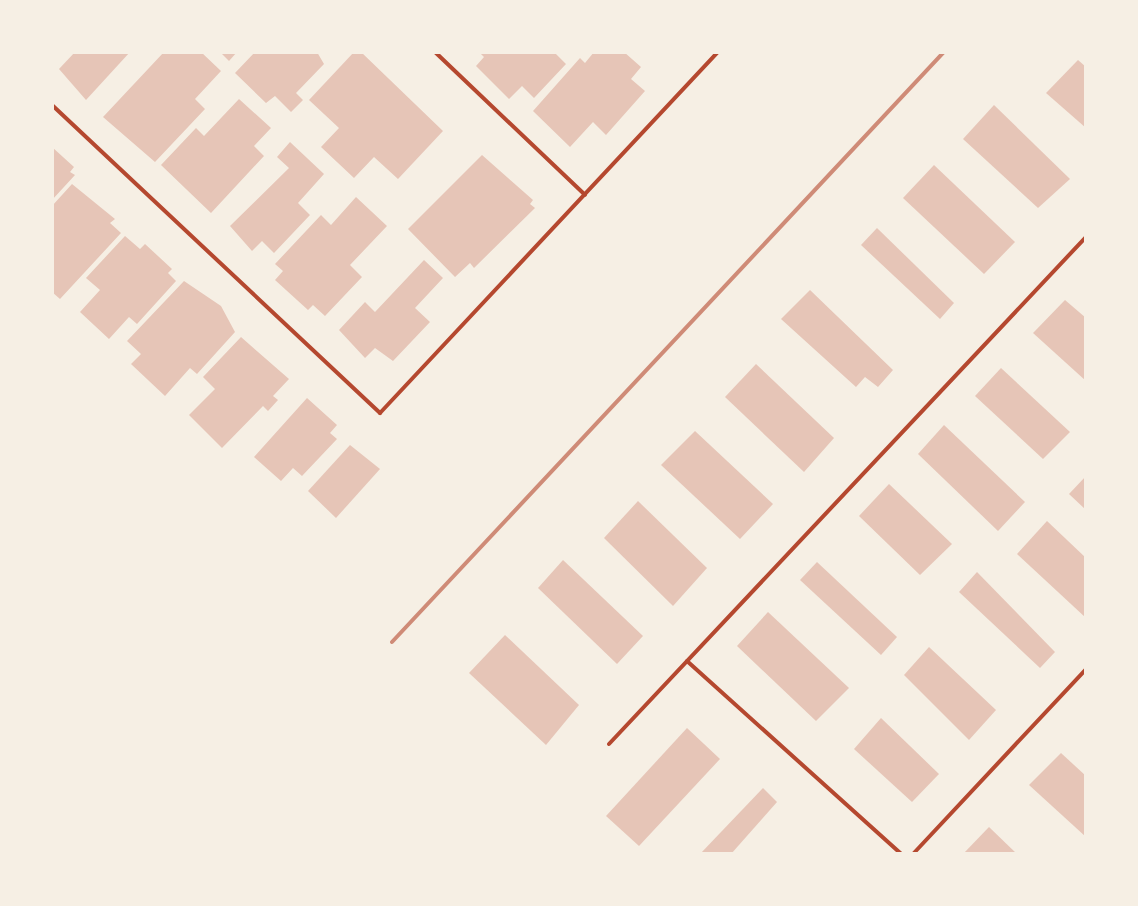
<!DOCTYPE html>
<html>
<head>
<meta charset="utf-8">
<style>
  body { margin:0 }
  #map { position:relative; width:1138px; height:906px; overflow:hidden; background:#f6efe4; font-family:Helvetica,sans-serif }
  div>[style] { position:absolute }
  .building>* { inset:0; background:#e6c5b7 }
  .service>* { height:4px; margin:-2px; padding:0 2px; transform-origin:2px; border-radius:2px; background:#b5482f }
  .rail>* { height:4px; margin:-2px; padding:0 2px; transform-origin:2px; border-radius:2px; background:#cf8b77 }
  span { translate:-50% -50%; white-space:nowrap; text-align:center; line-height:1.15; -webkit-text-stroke:4px #f6efe4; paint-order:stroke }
  .frame { position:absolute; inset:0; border:54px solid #f6efe4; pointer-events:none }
</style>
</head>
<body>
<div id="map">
  <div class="building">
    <i style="clip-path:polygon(75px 52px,130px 52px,86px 100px,59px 69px)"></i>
    <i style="clip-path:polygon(164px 52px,201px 52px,221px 71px,195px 99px,205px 109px,155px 162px,103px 117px)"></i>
    <i style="clip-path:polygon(220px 52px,237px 52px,229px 61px)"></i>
    <i style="clip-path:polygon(255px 52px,317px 52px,324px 64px,296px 93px,303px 100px,291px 112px,275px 96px,266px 103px,235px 73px)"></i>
    <i style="clip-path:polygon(354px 52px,361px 52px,443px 131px,398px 179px,374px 157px,354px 178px,321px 147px,339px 128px,309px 100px)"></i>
    <i style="clip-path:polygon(479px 52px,554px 52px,566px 64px,534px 98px,522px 86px,509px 99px,476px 66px,484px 57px)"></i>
    <i style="clip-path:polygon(594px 52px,624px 52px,641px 67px,631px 79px,645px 91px,606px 135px,593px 122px,570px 147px,533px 111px,580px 58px,585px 63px)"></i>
    <i style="clip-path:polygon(1078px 60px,1086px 67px,1086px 128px,1046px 93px)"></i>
    <i style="clip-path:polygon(239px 99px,271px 128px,254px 146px,264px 156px,211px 213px,161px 165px,196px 128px,204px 136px)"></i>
    <i style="clip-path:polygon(994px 105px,1070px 179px,1038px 208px,963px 139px)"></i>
    <i style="clip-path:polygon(290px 142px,324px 174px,298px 203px,310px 215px,274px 253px,262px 241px,252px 251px,230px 226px,289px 168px,277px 157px)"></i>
    <i style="clip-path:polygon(52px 147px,74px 167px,70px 172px,75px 175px,52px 200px)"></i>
    <i style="clip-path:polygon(482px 155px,533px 200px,530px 204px,535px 208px,474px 268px,470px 263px,455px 277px,408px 229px)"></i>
    <i style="clip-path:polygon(934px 165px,1015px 242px,984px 274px,903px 198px)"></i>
    <i style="clip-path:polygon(72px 184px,115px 219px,110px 223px,121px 233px,60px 299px,52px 292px,52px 206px)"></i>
    <i style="clip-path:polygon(356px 197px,387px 226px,350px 265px,362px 277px,325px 316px,313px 305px,308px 310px,275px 280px,283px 271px,275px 264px,321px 215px,331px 225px)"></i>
    <i style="clip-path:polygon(877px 228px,954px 303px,940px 319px,861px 245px)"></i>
    <i style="clip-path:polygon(125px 236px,140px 249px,145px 244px,172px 269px,168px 273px,176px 281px,137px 324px,129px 317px,109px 339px,80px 312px,100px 290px,86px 278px)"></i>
    <i style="clip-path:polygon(424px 260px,443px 278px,415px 308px,430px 322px,393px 361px,375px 348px,365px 358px,339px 330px,365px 302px,375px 312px)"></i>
    <i style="clip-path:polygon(184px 281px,221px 306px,235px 332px,197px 374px,190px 368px,165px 396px,131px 364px,141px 354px,127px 341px)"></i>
    <i style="clip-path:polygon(810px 290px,893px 370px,878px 387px,865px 377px,856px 387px,781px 319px)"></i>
    <i style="clip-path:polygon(1065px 300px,1086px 318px,1086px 381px,1033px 333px)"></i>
    <i style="clip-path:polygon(241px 337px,289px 379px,273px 396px,278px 400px,268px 411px,263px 406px,222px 448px,189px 415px,215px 389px,203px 377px)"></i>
    <i style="clip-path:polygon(756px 364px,834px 438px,804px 472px,725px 397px)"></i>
    <i style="clip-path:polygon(1001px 368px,1070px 432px,1043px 459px,975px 396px)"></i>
    <i style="clip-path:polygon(307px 398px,337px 425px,330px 433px,337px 439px,302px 476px,293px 468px,281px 481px,254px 457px)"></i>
    <i style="clip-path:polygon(944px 425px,1025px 502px,998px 531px,918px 454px)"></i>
    <i style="clip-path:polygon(695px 431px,773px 504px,740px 539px,661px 465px)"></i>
    <i style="clip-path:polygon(350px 445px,380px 469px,336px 518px,308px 491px)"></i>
    <i style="clip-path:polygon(1086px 476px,1086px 510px,1069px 494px)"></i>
    <i style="clip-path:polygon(889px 484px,952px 544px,920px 575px,859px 516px)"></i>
    <i style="clip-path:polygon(638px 501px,707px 568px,673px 606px,604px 538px)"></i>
    <i style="clip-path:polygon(1047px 521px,1086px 558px,1086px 618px,1017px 554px)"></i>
    <i style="clip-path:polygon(563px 560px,643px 636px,617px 664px,538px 588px)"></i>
    <i style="clip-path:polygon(817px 562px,897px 637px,881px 655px,800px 580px)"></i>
    <i style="clip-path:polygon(977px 572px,1055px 652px,1040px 668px,959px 592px)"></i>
    <i style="clip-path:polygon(768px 612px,849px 688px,816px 721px,737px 646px)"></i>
    <i style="clip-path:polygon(505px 635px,579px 705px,546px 745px,469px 673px)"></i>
    <i style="clip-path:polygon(929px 647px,996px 710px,969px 740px,904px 675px)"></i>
    <i style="clip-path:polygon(881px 718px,939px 774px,912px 802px,854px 749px)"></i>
    <i style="clip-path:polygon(687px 728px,720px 759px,639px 846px,606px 816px)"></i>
    <i style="clip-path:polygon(1061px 753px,1086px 776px,1086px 837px,1029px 785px)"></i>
    <i style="clip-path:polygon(763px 788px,777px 802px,731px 854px,700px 854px)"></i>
    <i style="clip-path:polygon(989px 827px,1017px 854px,963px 854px)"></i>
  </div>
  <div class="service">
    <i style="left:435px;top:52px;width:207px;rotate:43.6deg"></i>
    <i style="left:52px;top:105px;width:450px;rotate:43.2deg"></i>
    <i style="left:380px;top:413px;width:495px;rotate:-46.9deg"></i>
    <i style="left:687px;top:661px;width:288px;rotate:42deg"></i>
    <i style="left:609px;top:744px;width:696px;rotate:-46.75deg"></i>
    <i style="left:913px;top:854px;width:253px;rotate:-46.9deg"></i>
  </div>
  <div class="rail">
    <i style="left:392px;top:642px;width:808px;rotate:-46.91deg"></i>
  </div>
  <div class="frame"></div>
</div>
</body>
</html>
